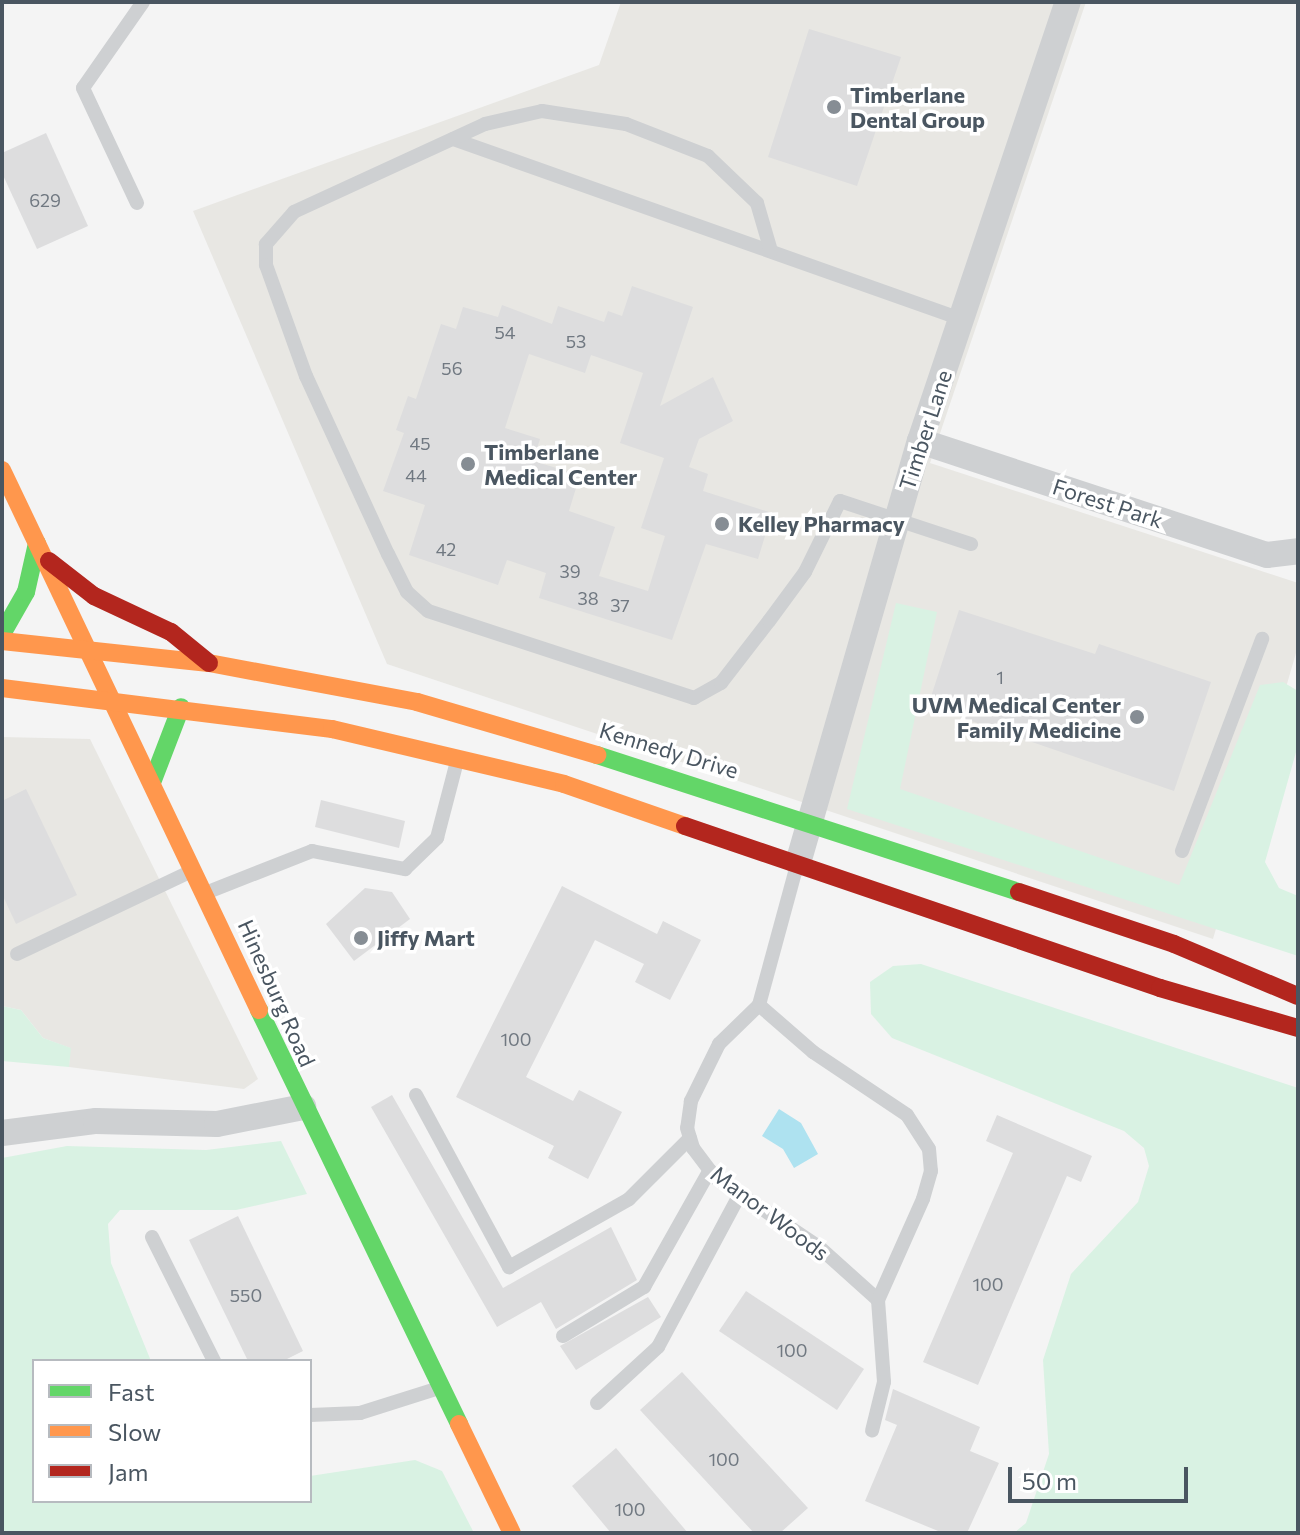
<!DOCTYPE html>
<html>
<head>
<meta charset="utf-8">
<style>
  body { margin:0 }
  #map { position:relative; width:1300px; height:1535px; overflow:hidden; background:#f4f4f4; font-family:Commissioner,sans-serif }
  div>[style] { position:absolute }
  .commercial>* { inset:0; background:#e8e7e3 }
  .green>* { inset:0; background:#d9f2e3 }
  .water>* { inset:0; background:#aee2f0 }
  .building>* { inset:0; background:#ddddde }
  .lane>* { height:14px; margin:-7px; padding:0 7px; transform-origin:7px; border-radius:7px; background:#ced0d2 }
  .street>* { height:26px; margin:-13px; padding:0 13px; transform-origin:13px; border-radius:13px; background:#ced0d2 }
  .fast>* { height:18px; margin:-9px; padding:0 9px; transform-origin:9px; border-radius:9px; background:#63d668 }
  .slow>* { height:18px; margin:-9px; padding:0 9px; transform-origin:9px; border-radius:9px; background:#ff974d }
  .jam>* { height:18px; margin:-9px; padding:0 9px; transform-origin:9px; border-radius:9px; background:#b3261e }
  .dots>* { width:22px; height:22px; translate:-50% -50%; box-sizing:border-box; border:4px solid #fff; border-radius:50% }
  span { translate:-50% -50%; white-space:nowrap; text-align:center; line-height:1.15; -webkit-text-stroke:7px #fff; paint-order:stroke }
  .number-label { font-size:18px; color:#707881 }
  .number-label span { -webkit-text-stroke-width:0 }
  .poi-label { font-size:22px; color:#4a5661; font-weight:700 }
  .left { translate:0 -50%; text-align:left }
  .right { translate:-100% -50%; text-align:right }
  .street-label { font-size:22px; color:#4a5661 }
  .frame { position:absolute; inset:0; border:4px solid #4a5661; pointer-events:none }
  .legend { position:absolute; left:32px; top:1359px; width:280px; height:144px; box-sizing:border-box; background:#fff; border:2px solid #b7bbc0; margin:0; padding:10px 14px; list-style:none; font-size:24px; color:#4a5661 }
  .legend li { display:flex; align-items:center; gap:16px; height:40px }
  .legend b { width:40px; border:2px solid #b7bbc0 }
  .scale { position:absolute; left:1008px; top:1467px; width:180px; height:36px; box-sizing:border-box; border:4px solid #4a5661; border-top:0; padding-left:10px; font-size:24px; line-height:28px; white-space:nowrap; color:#4a5661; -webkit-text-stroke:6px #fff; paint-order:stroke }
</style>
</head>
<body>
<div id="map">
  <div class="commercial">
    <i style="clip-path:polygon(621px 2px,1086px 2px,930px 463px,1298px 583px,1298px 646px,1213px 939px,387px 664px,193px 211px,599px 65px)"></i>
    <i style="clip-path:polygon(2px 737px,90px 739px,258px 1079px,244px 1089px,69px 1067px,70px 1048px,43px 1038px,21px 1010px,2px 1006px)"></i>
  </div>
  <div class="green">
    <i style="clip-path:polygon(896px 603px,937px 612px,900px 789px,1179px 885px,1260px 685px,1283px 682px,1298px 691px,1298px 745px,1265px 862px,1279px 888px,1298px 896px,1298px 956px,847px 809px)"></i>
    <i style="clip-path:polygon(921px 964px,1298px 1088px,1298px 1533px,1014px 1533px,1026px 1523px,1049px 1454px,1043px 1360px,1071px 1274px,1138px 1202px,1149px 1166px,1144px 1148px,1124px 1131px,892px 1038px,871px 1014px,870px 982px,893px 966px)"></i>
    <i style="clip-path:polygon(2px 1006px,21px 1010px,43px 1038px,71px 1048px,69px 1067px,2px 1061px)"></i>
    <i style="clip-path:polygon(281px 1141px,307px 1194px,236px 1210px,120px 1210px,108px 1224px,111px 1263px,151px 1361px,34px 1361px,34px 1501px,310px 1501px,310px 1476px,415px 1460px,442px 1471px,474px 1533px,2px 1533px,2px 1158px,67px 1146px,206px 1150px)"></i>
  </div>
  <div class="water">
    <i style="clip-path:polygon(779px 1109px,801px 1123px,818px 1154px,794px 1168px,783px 1149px,762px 1136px)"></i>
  </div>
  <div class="building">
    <i style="clip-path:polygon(809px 29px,901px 57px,857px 186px,768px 157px)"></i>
    <i style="clip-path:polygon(46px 133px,88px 226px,37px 249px,2px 173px,2px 153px)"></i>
    <i style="clip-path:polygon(evenodd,632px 286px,693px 307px,660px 406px,713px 377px,733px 421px,699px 439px,689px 467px,708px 474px,703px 491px,772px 513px,758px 559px,706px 544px,672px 640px,539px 598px,546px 573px,507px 560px,498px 585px,409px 555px,425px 505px,383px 491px,404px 433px,396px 430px,408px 396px,416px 399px,441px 324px,456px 329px,463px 307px,498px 317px,502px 305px,552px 324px,558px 306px,604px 322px,608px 311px,622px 316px,632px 286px,529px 354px,585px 373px,591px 355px,643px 373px,620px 443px,664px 458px,641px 528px,665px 536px,648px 591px,599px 576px,615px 527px,569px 511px,580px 475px,533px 461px,540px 439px,505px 428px,529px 354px)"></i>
    <i style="clip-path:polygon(959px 610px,1095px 654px,1099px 644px,1211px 682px,1174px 791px,928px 706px)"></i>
    <i style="clip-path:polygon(26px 789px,77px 895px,16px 924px,2px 894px,2px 801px)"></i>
    <i style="clip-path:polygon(321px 800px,405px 821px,399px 848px,315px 827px)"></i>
    <i style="clip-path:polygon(562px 886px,657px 934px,663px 921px,701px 940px,670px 1000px,635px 982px,644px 964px,595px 940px,526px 1077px,573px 1101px,579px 1090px,622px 1112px,588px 1179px,548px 1158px,554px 1146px,456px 1097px)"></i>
    <i style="clip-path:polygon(365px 888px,392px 892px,410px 919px,354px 961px,326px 924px)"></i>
    <i style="clip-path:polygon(392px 1095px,503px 1288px,611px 1227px,637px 1280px,556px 1329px,541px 1302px,497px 1327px,371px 1107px)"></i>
    <i style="clip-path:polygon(997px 1115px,1092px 1156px,1081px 1182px,1067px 1176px,978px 1385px,923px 1362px,1013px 1153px,986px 1141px)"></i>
    <i style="clip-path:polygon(238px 1216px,303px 1351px,283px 1361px,248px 1361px,189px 1240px)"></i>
    <i style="clip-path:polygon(746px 1291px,864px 1369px,837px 1410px,719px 1331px)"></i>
    <i style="clip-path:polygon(648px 1297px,661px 1317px,576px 1370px,560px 1346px)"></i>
    <i style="clip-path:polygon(682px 1372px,808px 1508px,780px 1533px,754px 1533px,640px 1410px)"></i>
    <i style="clip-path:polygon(893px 1389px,980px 1427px,970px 1451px,999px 1463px,967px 1533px,943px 1533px,865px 1501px,897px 1425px,885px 1420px)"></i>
    <i style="clip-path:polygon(616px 1448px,688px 1533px,611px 1533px,572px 1486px)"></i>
  </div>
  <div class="lane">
    <i style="left:453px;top:139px;width:539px;rotate:19.51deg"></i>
    <i style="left:137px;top:203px;width:127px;rotate:-115.2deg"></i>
    <i style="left:83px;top:88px;width:105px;rotate:-55.1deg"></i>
    <i style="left:771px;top:251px;width:50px;rotate:-106.3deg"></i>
    <i style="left:757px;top:203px;width:68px;rotate:-136.2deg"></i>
    <i style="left:708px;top:156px;width:88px;rotate:-158.7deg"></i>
    <i style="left:626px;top:124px;width:85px;rotate:-171.2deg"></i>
    <i style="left:542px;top:111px;width:58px;rotate:167.2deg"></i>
    <i style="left:485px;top:124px;width:210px;rotate:155.3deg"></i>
    <i style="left:294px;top:212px;width:43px;rotate:131.2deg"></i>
    <i style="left:266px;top:244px;width:21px;rotate:90deg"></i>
    <i style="left:266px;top:265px;width:118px;rotate:70.2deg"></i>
    <i style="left:306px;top:376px;width:196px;rotate:65.3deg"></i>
    <i style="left:388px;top:554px;width:42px;rotate:63.4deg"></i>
    <i style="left:407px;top:592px;width:28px;rotate:42deg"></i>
    <i style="left:428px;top:611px;width:280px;rotate:18.1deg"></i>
    <i style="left:694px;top:698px;width:31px;rotate:-29deg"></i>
    <i style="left:721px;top:683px;width:78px;rotate:-52.3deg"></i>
    <i style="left:769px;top:621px;width:61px;rotate:-53.7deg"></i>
    <i style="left:805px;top:572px;width:79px;rotate:-63.8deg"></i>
    <i style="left:840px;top:501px;width:138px;rotate:18.2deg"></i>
    <i style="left:1182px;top:851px;width:227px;rotate:-69.3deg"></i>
    <i style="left:797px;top:865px;width:145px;rotate:105.2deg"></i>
    <i style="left:759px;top:1005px;width:56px;rotate:135.7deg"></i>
    <i style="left:719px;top:1044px;width:64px;rotate:116.2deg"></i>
    <i style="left:691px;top:1101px;width:27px;rotate:98deg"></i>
    <i style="left:687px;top:1128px;width:21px;rotate:73deg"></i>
    <i style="left:693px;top:1148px;width:38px;rotate:53deg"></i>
    <i style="left:716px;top:1178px;width:124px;rotate:33.8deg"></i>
    <i style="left:819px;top:1247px;width:79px;rotate:41.9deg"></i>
    <i style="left:878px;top:1300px;width:82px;rotate:85.8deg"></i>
    <i style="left:884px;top:1382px;width:50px;rotate:103.8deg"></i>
    <i style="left:208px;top:892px;width:112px;rotate:-21.5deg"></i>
    <i style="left:312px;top:851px;width:95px;rotate:11deg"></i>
    <i style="left:405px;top:869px;width:45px;rotate:-44.1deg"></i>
    <i style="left:437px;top:838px;width:80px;rotate:-75.4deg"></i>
    <i style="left:17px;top:954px;width:194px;rotate:-25.4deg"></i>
    <i style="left:759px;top:1005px;width:72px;rotate:41deg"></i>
    <i style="left:813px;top:1052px;width:113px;rotate:33.8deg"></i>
    <i style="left:907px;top:1115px;width:40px;rotate:57.1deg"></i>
    <i style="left:929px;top:1149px;width:22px;rotate:85deg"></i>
    <i style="left:931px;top:1171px;width:29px;rotate:106deg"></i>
    <i style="left:923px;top:1199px;width:111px;rotate:114deg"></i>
    <i style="left:416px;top:1095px;width:196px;rotate:61.6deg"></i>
    <i style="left:509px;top:1267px;width:138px;rotate:-29.5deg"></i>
    <i style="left:629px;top:1199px;width:86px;rotate:-45deg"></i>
    <i style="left:152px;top:1237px;width:139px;rotate:63.4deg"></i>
    <i style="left:563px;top:1336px;width:95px;rotate:-31.2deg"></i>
    <i style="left:644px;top:1287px;width:134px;rotate:-60.6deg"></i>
    <i style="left:597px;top:1403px;width:83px;rotate:-42.6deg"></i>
    <i style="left:658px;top:1347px;width:174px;rotate:-61.8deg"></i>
    <i style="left:310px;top:1415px;width:50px;rotate:-2.3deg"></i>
    <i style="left:360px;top:1413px;width:80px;rotate:-17.5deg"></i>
  </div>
  <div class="street">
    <i style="left:920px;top:441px;width:365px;rotate:18.2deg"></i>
    <i style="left:1267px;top:555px;width:31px;rotate:-7deg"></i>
    <i style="left:798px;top:863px;width:439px;rotate:-73.9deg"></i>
    <i style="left:920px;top:441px;width:463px;rotate:-71.4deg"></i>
    <i style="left:2px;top:1133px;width:95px;rotate:-7.3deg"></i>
    <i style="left:96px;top:1121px;width:121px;rotate:1.4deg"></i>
    <i style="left:217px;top:1124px;width:88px;rotate:-11.2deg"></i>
  </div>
  <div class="fast">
    <i style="left:2px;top:634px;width:48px;rotate:-60.3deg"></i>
    <i style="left:26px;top:592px;width:50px;rotate:-77.3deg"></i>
    <i style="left:597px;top:755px;width:444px;rotate:18deg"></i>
    <i style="left:153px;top:780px;width:78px;rotate:-69deg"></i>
    <i style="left:259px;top:1010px;width:460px;rotate:64.2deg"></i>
  </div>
  <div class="slow">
    <i style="left:2px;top:470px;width:598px;rotate:64.55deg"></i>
    <i style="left:2px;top:641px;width:208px;rotate:6.1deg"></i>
    <i style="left:209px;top:663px;width:212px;rotate:10.6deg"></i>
    <i style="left:417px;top:702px;width:188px;rotate:16.4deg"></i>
    <i style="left:2px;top:688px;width:333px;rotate:7.1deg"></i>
    <i style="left:332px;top:729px;width:238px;rotate:13.3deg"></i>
    <i style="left:564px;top:784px;width:128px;rotate:19.1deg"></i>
    <i style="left:459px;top:1424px;width:121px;rotate:64.1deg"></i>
  </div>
  <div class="jam">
    <i style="left:49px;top:561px;width:57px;rotate:37.9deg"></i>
    <i style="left:94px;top:596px;width:85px;rotate:25.1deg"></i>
    <i style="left:171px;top:632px;width:49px;rotate:39.2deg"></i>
    <i style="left:685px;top:826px;width:502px;rotate:18.83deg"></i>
    <i style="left:1160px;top:988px;width:144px;rotate:16.2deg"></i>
    <i style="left:1019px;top:892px;width:163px;rotate:18.5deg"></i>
    <i style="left:1174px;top:944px;width:134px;rotate:22.8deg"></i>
  </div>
  <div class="dots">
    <i style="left:834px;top:107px;background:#868d94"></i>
    <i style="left:468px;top:464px;background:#868d94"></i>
    <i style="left:722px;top:524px;background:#868d94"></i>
    <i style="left:1137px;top:717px;background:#868d94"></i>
    <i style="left:361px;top:938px;background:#868d94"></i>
  </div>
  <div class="number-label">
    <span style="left:45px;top:200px">629</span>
    <span style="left:505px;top:332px">54</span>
    <span style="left:576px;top:341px">53</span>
    <span style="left:452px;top:368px">56</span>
    <span style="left:420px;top:443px">45</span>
    <span style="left:416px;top:475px">44</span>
    <span style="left:446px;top:549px">42</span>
    <span style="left:570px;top:571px">39</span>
    <span style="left:588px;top:598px">38</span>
    <span style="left:620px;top:605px">37</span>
    <span style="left:1000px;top:677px">1</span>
    <span style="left:516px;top:1039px">100</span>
    <span style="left:988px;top:1284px">100</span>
    <span style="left:246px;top:1295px">550</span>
    <span style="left:792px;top:1350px">100</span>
    <span style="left:724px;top:1459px">100</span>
    <span style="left:630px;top:1509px">100</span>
  </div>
  <div class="poi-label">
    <span class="left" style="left:850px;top:107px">Timberlane<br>Dental Group</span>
    <span class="left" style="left:484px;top:464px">Timberlane<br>Medical Center</span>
    <span class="left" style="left:738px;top:524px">Kelley Pharmacy</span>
    <span class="right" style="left:1121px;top:717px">UVM Medical Center<br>Family Medicine</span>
    <span class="left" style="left:377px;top:938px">Jiffy Mart</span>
  </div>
  <div class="street-label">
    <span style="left:925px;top:430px;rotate:-72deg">Timber Lane</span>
    <span style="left:1108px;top:503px;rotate:18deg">Forest Park</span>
    <span style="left:669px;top:750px;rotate:17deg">Kennedy Drive</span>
    <span style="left:277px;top:993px;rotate:66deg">Hinesburg Road</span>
    <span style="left:770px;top:1213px;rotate:37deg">Manor Woods</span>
  </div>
  <div class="frame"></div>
  <ul class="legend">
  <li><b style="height:10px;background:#63d668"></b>Fast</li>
  <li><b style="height:10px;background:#ff974d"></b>Slow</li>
  <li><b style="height:10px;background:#b3261e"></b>Jam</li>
  </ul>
  <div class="scale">50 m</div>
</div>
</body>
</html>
